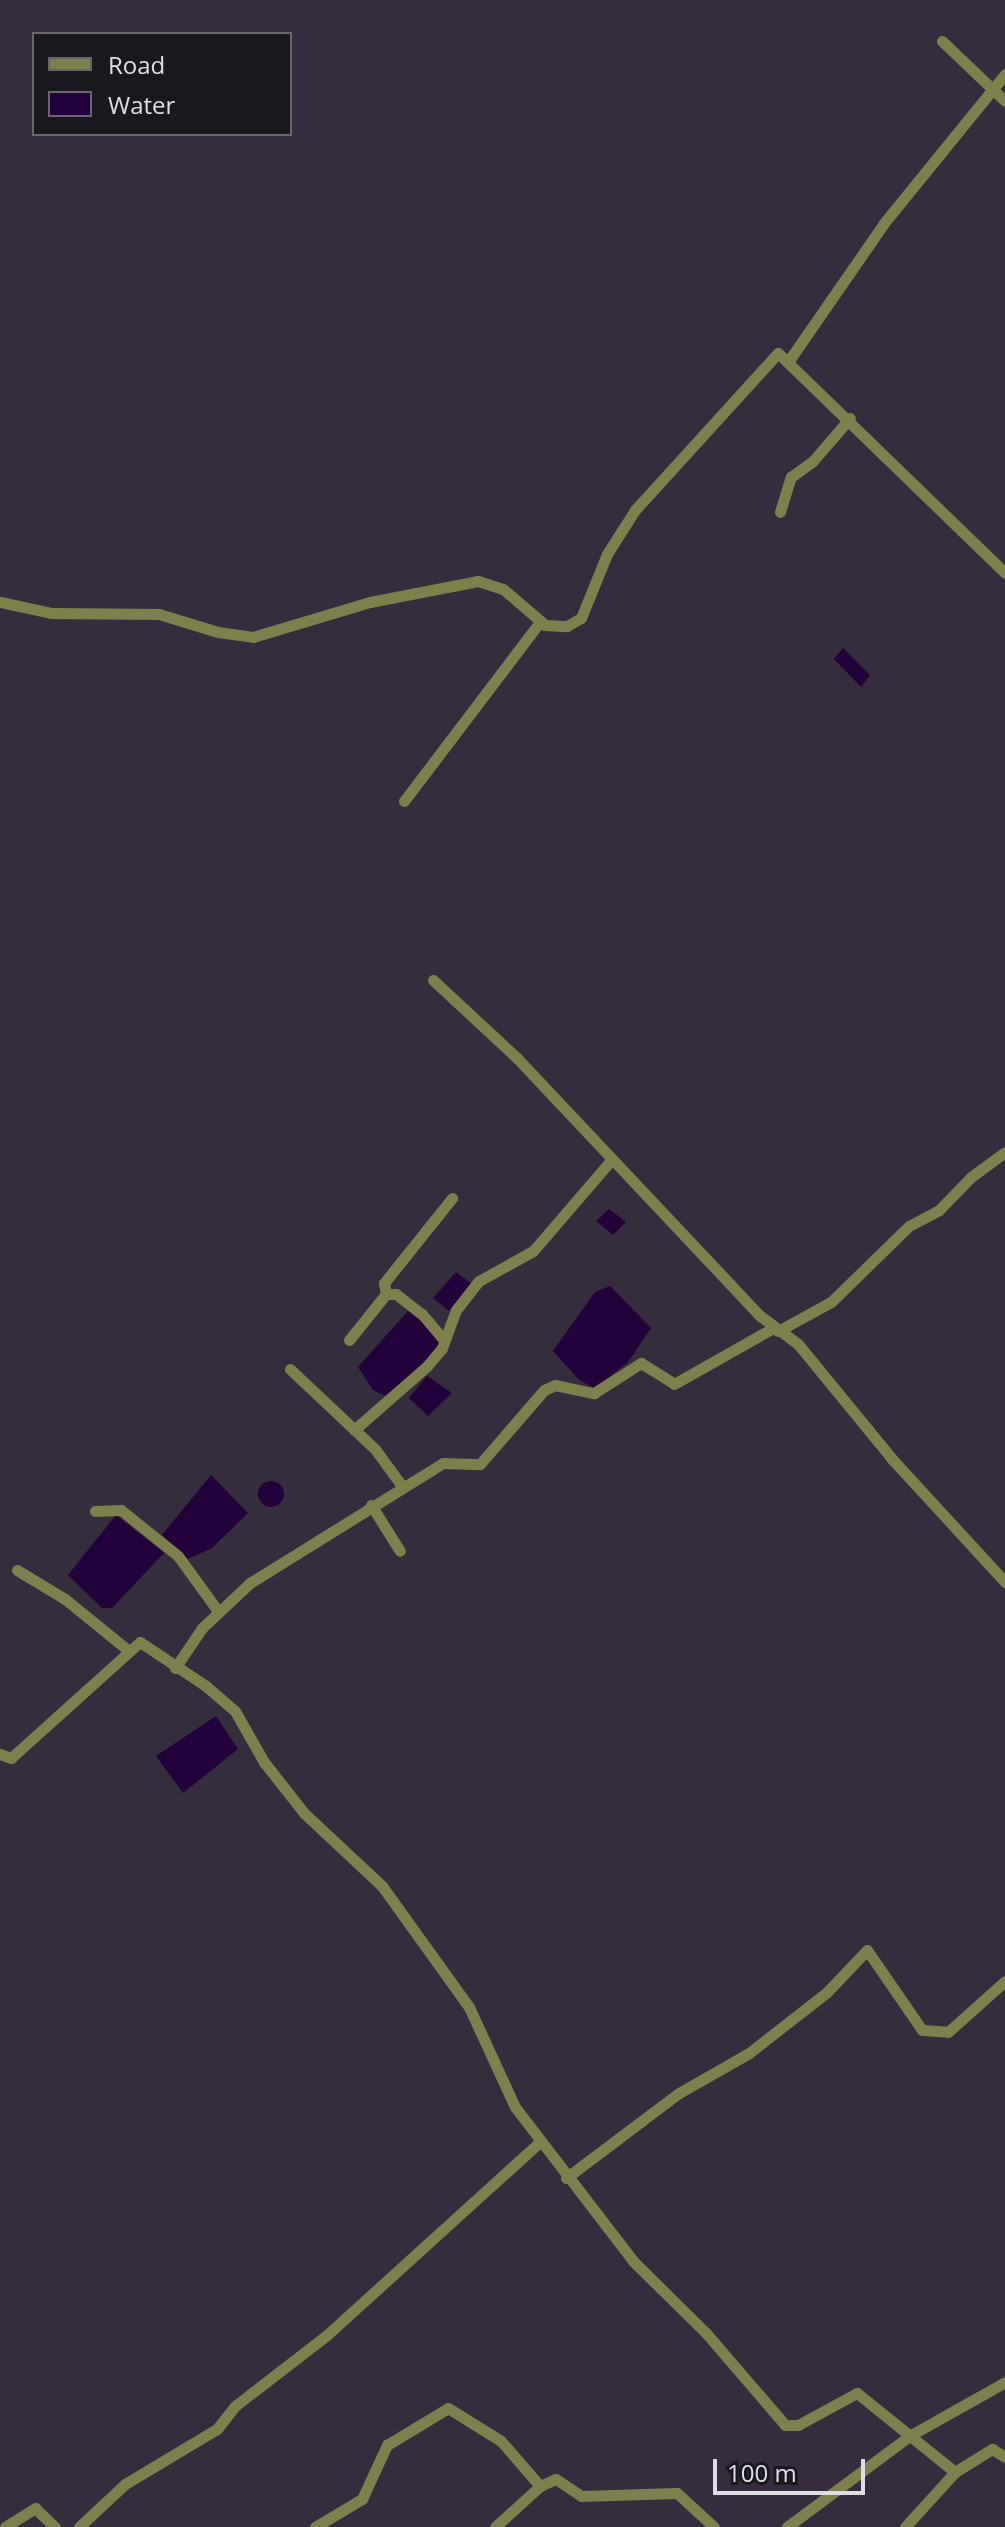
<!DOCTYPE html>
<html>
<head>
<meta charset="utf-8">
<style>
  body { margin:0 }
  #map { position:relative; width:1005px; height:2527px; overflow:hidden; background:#352d3d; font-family:"Open Sans",sans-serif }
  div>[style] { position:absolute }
  .water>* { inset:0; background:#23013a }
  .round { border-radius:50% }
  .minor>* { height:11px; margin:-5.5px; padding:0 5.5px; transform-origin:5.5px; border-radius:5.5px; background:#7e804b }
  span { translate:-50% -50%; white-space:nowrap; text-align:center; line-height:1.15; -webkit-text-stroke:7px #1b171e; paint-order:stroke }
  .legend { position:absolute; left:32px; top:32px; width:260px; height:104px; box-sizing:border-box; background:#1b171e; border:2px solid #6a666e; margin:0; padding:10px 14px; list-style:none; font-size:24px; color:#e0dce6 }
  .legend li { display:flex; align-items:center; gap:16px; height:40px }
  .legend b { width:40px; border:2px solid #6a666e }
  .scale { position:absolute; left:713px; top:2459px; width:152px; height:36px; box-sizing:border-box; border:4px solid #e0dce6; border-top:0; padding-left:10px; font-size:24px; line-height:28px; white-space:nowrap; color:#e0dce6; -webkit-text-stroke:6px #1b171e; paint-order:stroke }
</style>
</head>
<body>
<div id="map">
  <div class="water">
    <i style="clip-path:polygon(843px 648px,870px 675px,861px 687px,834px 659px)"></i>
    <i style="clip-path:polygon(609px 1209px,626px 1222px,613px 1235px,596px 1221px)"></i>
    <i style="clip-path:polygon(456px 1272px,473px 1285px,449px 1311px,433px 1298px)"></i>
    <i style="clip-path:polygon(610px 1286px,651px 1328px,628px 1362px,595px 1388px,579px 1380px,553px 1351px,595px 1292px)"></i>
    <i style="clip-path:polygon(408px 1311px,418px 1315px,440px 1343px,419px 1372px,386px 1396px,373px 1390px,358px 1367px)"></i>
    <i style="clip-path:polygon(427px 1376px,452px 1393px,428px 1416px,409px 1398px)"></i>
    <i style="clip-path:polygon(211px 1475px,248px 1513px,212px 1548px,188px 1559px,162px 1535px)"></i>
    <i class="round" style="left:258px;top:1481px;width:26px;height:26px"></i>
    <i style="clip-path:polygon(116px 1515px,164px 1553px,112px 1608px,102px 1608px,68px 1575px)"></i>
    <i style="clip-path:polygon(216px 1716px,238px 1749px,183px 1793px,156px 1756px)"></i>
  </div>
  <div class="minor">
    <i style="left:942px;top:41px;width:87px;rotate:43.6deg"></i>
    <i style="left:790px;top:359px;width:165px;rotate:-55.3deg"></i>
    <i style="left:884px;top:223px;width:192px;rotate:-50.9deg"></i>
    <i style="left:780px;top:512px;width:37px;rotate:-73deg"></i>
    <i style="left:791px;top:477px;width:26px;rotate:-36deg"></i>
    <i style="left:812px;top:462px;width:58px;rotate:-49.2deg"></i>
    <i style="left:0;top:602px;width:52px;rotate:12.2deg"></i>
    <i style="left:51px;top:613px;width:108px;rotate:0.5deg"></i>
    <i style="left:159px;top:614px;width:62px;rotate:17deg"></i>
    <i style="left:218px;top:632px;width:35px;rotate:8deg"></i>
    <i style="left:253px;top:637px;width:122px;rotate:-16.7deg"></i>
    <i style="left:370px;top:602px;width:110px;rotate:-11deg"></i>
    <i style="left:478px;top:581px;width:26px;rotate:18deg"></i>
    <i style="left:503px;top:589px;width:55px;rotate:40.6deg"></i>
    <i style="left:545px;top:625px;width:22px;rotate:3deg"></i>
    <i style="left:567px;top:626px;width:16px;rotate:-30deg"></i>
    <i style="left:581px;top:618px;width:69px;rotate:-67.9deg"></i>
    <i style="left:607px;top:554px;width:52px;rotate:-57.5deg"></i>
    <i style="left:635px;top:510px;width:212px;rotate:-47.7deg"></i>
    <i style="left:778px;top:353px;width:316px;rotate:44.1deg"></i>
    <i style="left:404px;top:801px;width:225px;rotate:-52.8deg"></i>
    <i style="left:433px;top:980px;width:115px;rotate:42.9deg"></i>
    <i style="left:517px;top:1058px;width:353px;rotate:46.7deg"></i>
    <i style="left:759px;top:1315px;width:49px;rotate:36.6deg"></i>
    <i style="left:798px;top:1344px;width:149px;rotate:50.7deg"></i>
    <i style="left:892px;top:1459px;width:167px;rotate:47.4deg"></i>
    <i style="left:386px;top:1294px;width:10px"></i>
    <i style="left:396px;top:1294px;width:33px;rotate:38deg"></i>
    <i style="left:422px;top:1314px;width:33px;rotate:50deg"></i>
    <i style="left:778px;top:1331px;width:60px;rotate:-28.7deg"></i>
    <i style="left:831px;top:1302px;width:109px;rotate:-44.3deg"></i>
    <i style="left:909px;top:1226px;width:34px;rotate:-28deg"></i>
    <i style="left:939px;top:1210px;width:46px;rotate:-45.9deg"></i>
    <i style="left:971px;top:1177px;width:42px;rotate:-36.3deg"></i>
    <i style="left:349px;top:1340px;width:59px;rotate:-51.2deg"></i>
    <i style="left:386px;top:1294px;width:11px;rotate:-100deg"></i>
    <i style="left:384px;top:1283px;width:109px;rotate:-51.3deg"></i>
    <i style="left:290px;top:1369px;width:117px;rotate:43.3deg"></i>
    <i style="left:375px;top:1449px;width:46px;rotate:53.9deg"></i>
    <i style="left:354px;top:1430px;width:97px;rotate:-41.2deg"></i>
    <i style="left:427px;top:1366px;width:23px;rotate:-50deg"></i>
    <i style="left:442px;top:1348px;width:40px;rotate:-69.8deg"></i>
    <i style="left:456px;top:1310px;width:37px;rotate:-52deg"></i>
    <i style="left:479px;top:1281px;width:62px;rotate:-29.1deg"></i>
    <i style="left:533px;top:1251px;width:121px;rotate:-49.3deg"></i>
    <i style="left:371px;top:1505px;width:54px;rotate:57.8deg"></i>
    <i style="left:95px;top:1511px;width:26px;rotate:-2deg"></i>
    <i style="left:121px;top:1510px;width:73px;rotate:38.9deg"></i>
    <i style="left:178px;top:1556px;width:68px;rotate:54deg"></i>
    <i style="left:17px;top:1570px;width:56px;rotate:31.1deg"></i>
    <i style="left:65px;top:1599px;width:82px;rotate:39.1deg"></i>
    <i style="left:175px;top:1668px;width:48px;rotate:-56deg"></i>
    <i style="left:202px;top:1628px;width:66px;rotate:-43.2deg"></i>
    <i style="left:250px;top:1583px;width:227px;rotate:-31.9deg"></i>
    <i style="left:443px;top:1463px;width:37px;rotate:2deg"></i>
    <i style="left:480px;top:1464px;width:98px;rotate:-49.1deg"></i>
    <i style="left:544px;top:1390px;width:12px;rotate:-24deg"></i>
    <i style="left:555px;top:1385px;width:40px;rotate:12deg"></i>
    <i style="left:594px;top:1393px;width:56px;rotate:-32.6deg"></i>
    <i style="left:641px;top:1363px;width:39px;rotate:32deg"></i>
    <i style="left:674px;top:1384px;width:114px;rotate:-29.5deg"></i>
    <i style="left:0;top:1754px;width:12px;rotate:20deg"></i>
    <i style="left:11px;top:1758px;width:173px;rotate:-42deg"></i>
    <i style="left:140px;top:1642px;width:79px;rotate:33.7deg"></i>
    <i style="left:206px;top:1686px;width:38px;rotate:41deg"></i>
    <i style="left:235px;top:1711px;width:59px;rotate:60.4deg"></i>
    <i style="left:264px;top:1762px;width:65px;rotate:51.9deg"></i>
    <i style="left:304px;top:1813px;width:107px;rotate:43.1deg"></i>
    <i style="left:382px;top:1886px;width:149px;rotate:54.3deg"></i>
    <i style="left:469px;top:2007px;width:110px;rotate:65.3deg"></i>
    <i style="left:515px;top:2107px;width:194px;rotate:52.5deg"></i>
    <i style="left:633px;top:2261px;width:103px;rotate:44.6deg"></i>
    <i style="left:706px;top:2333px;width:121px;rotate:49.3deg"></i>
    <i style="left:785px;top:2425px;width:13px"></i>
    <i style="left:798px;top:2425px;width:67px;rotate:-28.5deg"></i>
    <i style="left:857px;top:2393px;width:126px;rotate:38.9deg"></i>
    <i style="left:566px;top:2178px;width:141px;rotate:-37deg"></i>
    <i style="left:679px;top:2093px;width:81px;rotate:-29.7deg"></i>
    <i style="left:749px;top:2053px;width:99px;rotate:-38deg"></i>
    <i style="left:827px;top:1992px;width:58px;rotate:-46.4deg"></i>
    <i style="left:867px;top:1950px;width:97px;rotate:55.5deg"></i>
    <i style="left:922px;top:2030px;width:26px;rotate:4deg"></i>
    <i style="left:948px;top:2032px;width:76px;rotate:-41.8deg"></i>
    <i style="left:5px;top:2527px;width:36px;rotate:-32deg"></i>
    <i style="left:35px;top:2508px;width:28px;rotate:44deg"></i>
    <i style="left:79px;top:2527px;width:63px;rotate:-43.1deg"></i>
    <i style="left:125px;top:2484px;width:107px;rotate:-30.9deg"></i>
    <i style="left:217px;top:2429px;width:29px;rotate:-52deg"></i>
    <i style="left:235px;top:2406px;width:118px;rotate:-37.7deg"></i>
    <i style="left:328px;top:2334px;width:287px;rotate:-42.2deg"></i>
    <i style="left:315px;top:2527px;width:55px;rotate:-30.8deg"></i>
    <i style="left:362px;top:2499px;width:60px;rotate:-65.2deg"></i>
    <i style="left:387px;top:2445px;width:71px;rotate:-31.2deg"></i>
    <i style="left:448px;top:2408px;width:62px;rotate:31.9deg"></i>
    <i style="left:501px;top:2441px;width:60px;rotate:49.1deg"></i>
    <i style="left:495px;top:2527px;width:61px;rotate:-42.3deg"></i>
    <i style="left:540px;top:2486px;width:17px;rotate:-24deg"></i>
    <i style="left:556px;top:2479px;width:30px;rotate:34deg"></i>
    <i style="left:581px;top:2496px;width:96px;rotate:-1.8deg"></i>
    <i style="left:677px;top:2493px;width:50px;rotate:42.6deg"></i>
    <i style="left:787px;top:2527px;width:154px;rotate:-36.6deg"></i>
    <i style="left:911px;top:2435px;width:108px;rotate:-29.4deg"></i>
    <i style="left:905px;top:2527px;width:74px;rotate:-47.7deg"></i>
    <i style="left:955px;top:2472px;width:44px;rotate:-31.9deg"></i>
    <i style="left:992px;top:2449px;width:15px;rotate:32deg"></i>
  </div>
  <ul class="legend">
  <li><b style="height:10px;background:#7e804b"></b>Road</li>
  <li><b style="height:22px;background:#23013a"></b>Water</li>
  </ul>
  <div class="scale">100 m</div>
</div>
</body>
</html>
